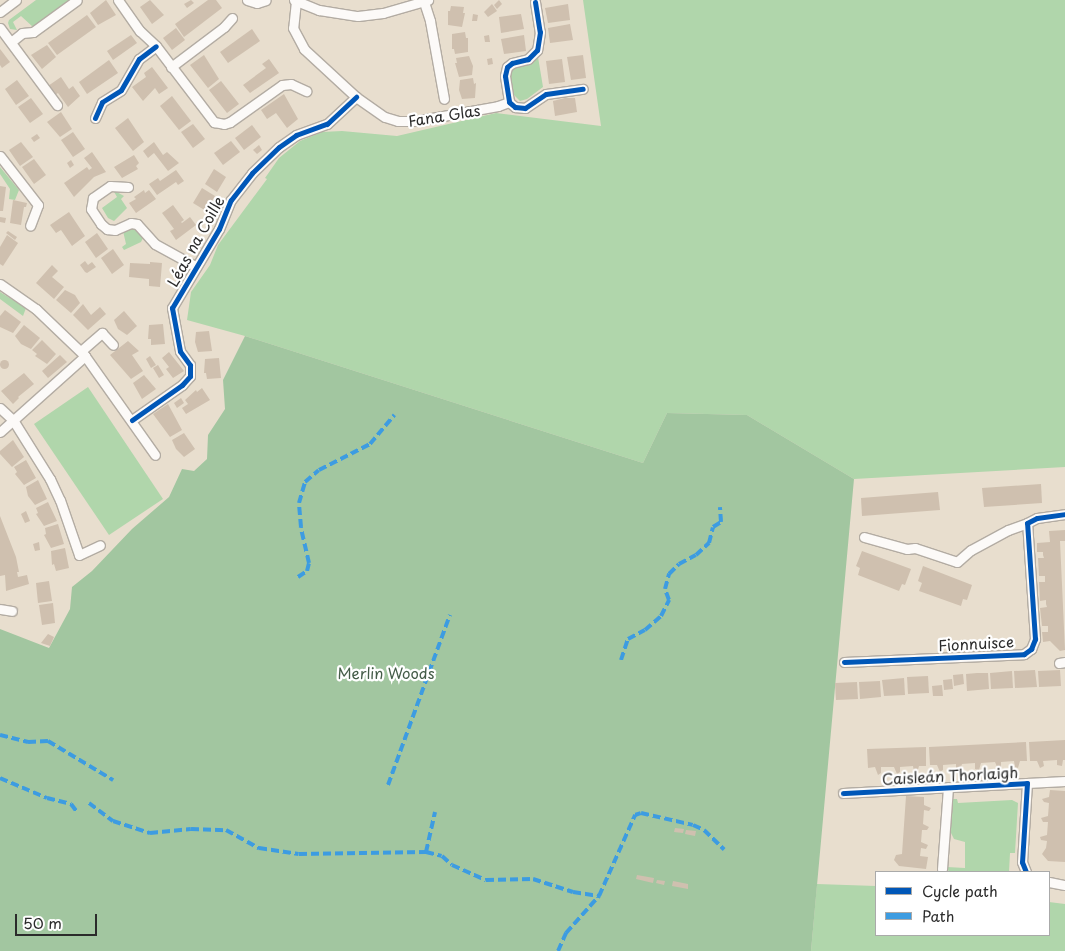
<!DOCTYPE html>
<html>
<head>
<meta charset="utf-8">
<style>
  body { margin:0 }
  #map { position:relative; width:1065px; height:951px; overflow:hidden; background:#e8dece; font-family:"Playpen Sans",sans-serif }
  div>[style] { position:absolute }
  .green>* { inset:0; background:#b0d6ab }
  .forest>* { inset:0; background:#a2c6a0 }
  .building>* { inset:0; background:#cfc0af }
  .round { border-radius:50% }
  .roads { filter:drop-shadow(1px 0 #b3aca3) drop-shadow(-1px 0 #b3aca3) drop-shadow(0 1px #b3aca3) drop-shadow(0 -1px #b3aca3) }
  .minor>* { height:9px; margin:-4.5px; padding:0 4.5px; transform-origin:4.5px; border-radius:4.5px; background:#fcfaf8 }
  .quiet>* { height:4px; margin-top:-2px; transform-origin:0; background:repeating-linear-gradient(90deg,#3d9ce1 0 8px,transparent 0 12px) }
  .cycleway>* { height:5px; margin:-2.5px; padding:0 2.5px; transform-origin:2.5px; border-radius:2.5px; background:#0057b8 }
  span { translate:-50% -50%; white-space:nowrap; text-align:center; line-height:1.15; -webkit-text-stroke:4.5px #fff; paint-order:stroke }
  .street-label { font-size:15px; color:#2b2b2b }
  .park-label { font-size:15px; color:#455d49 }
  .legend { position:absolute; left:875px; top:871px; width:175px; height:65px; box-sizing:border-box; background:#fff; border:1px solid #aaa; margin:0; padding:6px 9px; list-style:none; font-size:15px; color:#2b2b2b }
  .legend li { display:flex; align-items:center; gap:10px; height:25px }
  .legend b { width:25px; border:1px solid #aaa }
  .scale { position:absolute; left:15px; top:914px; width:82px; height:22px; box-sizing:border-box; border:2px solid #2b2b2b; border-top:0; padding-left:6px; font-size:15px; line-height:18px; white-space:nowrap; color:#2b2b2b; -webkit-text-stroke:4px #fff; paint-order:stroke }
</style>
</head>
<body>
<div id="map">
  <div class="green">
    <i style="clip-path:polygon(36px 0,72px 0,33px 27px,21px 16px,13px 22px,17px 30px,10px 29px,8px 23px,9px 20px)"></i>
    <i style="clip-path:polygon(583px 0,1065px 0,1065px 467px,854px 479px,747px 415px,667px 413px,643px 463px,245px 336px,187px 320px,191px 292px,210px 265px,218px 245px,267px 179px,265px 178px,279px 158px,300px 141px,322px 132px,342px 131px,397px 136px,496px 113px,601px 126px)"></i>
    <i style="clip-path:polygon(538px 57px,543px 87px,527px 99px,520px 101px,511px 92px,509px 74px,513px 67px,530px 63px)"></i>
    <i style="clip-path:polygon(0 167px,19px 190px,15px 200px,9px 199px,10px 189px,0 174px)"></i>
    <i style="clip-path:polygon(113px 190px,124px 196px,121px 199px,127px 208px,114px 221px,108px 218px,102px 208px,117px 197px)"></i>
    <i style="clip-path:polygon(128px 228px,136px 228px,143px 238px,141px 242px,124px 250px,122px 247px,126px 244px,123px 231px)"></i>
    <i style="clip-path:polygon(0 292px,26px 308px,23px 316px,0 299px)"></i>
    <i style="clip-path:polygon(88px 387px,163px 499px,109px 535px,34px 424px)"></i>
    <i style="clip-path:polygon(953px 799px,957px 799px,958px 803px,1012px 800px,1018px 803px,1015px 853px,1010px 853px,1009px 872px,951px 872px,947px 870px,947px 867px,965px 868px,965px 842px,954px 839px,950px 831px)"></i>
    <i style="clip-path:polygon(817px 884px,876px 886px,876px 935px,1049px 935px,1049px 902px,1065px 904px,1065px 951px,811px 951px)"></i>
  </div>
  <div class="forest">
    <i style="clip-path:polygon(245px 336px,643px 463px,667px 413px,747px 415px,854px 479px,811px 951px,0 951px,0 629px,49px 648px,70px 609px,72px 587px,92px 571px,132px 529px,169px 497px,182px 469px,194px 471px,207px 459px,208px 435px,225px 409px,223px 380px)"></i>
  </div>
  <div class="building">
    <i style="clip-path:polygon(106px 0,116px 15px,98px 25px,90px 13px)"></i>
    <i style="clip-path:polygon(150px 0,164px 15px,152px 24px,140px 7px)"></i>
    <i style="clip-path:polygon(191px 0,194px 3px,187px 8px,184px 4px)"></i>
    <i style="clip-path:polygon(208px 0,216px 0,222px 8px,184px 37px,175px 24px)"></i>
    <i style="clip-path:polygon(499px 0,502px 4px,497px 9px,494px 5px)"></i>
    <i style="clip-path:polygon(492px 4px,497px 11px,488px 17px,484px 12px)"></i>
    <i style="clip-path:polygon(568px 4px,570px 20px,548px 23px,545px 8px)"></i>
    <i style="clip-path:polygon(451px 6px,464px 7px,463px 13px,465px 13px,462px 27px,448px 25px,448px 11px,450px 11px)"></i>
    <i style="clip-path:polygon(473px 14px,478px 15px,477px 21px,472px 21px)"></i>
    <i style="clip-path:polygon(521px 14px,524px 29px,501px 33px,499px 17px)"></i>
    <i style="clip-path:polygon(87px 15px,96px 27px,57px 55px,48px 43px)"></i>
    <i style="clip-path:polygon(570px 24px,573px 40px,550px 43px,548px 28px)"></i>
    <i style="clip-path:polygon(176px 28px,185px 40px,172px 50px,163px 38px)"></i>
    <i style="clip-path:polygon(252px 29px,260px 41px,228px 63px,220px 52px)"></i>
    <i style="clip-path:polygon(465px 32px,466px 38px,468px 38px,468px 52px,455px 54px,454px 49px,452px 49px,452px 34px)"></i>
    <i style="clip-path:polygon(131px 35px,137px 43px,113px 60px,107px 51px)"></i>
    <i style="clip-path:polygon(489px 35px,490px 42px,485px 42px,484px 36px)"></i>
    <i style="clip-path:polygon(524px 35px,526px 51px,504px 54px,501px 39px)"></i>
    <i style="clip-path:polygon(47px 45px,56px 57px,42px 69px,31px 55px)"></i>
    <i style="clip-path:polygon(0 49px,10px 62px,2px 68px,0 65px)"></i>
    <i style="clip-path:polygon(204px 55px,219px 79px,208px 88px,190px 65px)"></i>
    <i style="clip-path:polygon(583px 55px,586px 78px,571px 80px,567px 57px)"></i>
    <i style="clip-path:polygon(469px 56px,473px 66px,472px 75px,459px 77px,455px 63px,457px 63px,456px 58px)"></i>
    <i style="clip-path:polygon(492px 58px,493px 64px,488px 65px,487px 59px)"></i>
    <i style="clip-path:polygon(269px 59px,279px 73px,250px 93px,243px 85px,266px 68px,262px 64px)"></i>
    <i style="clip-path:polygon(562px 59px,565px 82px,549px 84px,546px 61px)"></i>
    <i style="clip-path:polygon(109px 60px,118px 73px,87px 94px,79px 82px)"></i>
    <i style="clip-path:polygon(152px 67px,168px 88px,159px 94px,155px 88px,143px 101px,132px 87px,146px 77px,144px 73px)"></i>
    <i style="clip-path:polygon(61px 77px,69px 89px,73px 86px,80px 96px,68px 107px,58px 93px,55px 95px,48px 86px)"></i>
    <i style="clip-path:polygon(473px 78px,474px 84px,476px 83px,475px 98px,462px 99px,459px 90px,460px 80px)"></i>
    <i style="clip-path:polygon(17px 80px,29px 96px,16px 105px,5px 89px)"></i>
    <i style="clip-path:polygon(221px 81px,239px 104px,227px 113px,209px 90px)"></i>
    <i style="clip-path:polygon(284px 94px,298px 119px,287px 128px,276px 113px,267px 119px,261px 110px)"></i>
    <i style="clip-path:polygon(172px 96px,191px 121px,179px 130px,160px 106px)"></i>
    <i style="clip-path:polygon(31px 98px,43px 114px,30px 123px,18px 107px)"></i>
    <i style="clip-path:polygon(565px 98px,575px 98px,577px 112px,555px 116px,553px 101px)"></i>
    <i style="clip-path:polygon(61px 112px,72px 129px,60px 137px,47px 122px)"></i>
    <i style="clip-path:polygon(128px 118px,144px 142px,133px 151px,115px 128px)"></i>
    <i style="clip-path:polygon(193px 124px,205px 139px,193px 148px,181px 132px)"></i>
    <i style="clip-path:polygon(252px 125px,261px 137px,244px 150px,235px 138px)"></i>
    <i style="clip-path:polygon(73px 132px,85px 149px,73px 157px,61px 140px)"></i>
    <i style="clip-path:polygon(37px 134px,40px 138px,34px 142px,31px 138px)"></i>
    <i style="clip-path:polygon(231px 141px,240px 152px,223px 165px,214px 153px)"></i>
    <i style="clip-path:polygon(21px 142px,33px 157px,20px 166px,9px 150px)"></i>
    <i style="clip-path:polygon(154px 142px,163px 155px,167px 152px,179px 163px,168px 171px,154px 153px,148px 158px,143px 151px)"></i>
    <i style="clip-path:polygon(259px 145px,262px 150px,257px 154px,253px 150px)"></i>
    <i style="clip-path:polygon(92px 152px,106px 172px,94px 177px,74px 197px,64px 183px,87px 167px,89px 170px,92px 168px,84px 158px)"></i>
    <i style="clip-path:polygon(134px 155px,139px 163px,136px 166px,138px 169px,122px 178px,114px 167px)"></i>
    <i style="clip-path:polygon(34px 159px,46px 175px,34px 184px,22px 167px)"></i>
    <i style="clip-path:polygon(71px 160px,74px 165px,70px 168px,67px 163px)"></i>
    <i style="clip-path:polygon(214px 169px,226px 177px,217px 192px,205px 184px)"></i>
    <i style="clip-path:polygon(176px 170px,184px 181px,178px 185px,176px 182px,157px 195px,149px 184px,158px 178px,160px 181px)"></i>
    <i style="clip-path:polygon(0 186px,6px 187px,3px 211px,0 211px)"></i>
    <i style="clip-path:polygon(202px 188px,215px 196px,206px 211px,193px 203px)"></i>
    <i style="clip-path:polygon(144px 190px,145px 193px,149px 190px,156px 199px,136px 213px,129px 203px,136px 199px,134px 197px)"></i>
    <i style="clip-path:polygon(13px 200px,27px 203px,26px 207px,24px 207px,21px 225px,10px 223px)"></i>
    <i style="clip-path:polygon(173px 205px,184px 220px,181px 222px,182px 223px,190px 217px,196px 225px,176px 240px,170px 231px,174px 229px,162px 213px)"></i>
    <i style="clip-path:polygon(69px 212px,85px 236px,72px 246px,61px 230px,56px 233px,50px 225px)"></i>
    <i style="clip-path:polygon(0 217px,6px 218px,5px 223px,0 222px)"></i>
    <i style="clip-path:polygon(8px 231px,17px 237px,15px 240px,6px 233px)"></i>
    <i style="clip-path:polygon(97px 233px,108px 249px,96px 258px,85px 242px)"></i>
    <i style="clip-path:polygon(7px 235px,18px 243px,3px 266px,0 264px,0 247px)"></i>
    <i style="clip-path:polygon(113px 249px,124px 265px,112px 274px,101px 258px)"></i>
    <i style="clip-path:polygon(85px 261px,88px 265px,92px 262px,96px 267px,87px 273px,85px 272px,80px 265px)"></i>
    <i style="clip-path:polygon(150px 262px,162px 263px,160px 287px,149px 286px,149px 279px,129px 277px,130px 263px,150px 264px)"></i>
    <i style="clip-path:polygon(52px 265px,58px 271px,52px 277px,64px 287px,54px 299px,36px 283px)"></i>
    <i style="clip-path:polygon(65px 290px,75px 295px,80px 303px,71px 313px,56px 300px)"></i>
    <i style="clip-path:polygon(83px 304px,91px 315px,100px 307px,106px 314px,88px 330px,73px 315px)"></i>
    <i style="clip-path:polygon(5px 310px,21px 322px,13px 333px,0 327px,0 316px)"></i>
    <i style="clip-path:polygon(124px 311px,137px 326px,127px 335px,118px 329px,114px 320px)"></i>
    <i style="clip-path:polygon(163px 324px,165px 344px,151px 345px,151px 339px,148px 339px,149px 325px)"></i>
    <i style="clip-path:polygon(24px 325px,40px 338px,31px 349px,21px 344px,15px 336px)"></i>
    <i style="clip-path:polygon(209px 331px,212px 351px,198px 352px,195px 342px,196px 332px)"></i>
    <i style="clip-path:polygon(42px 340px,56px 354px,47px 364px,35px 356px,37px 354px,32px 350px)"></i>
    <i style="clip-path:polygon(128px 341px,139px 351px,132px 355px,143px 371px,131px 379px,110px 355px)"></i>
    <i style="clip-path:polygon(169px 352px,184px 371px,173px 378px,166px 369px,169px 367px,162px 358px)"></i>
    <i style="clip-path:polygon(60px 355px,67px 362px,48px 378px,42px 371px)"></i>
    <i style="clip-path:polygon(150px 356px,156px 365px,151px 368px,146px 359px)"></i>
    <i style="clip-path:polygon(219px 358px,221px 378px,207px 379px,206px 373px,204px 373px,205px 359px)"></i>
    <i class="round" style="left:-0.5px;top:359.5px;width:9px;height:9px"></i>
    <i style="clip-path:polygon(158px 365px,164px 375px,159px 378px,153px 368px)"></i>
    <i style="clip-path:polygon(24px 373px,34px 384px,18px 397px,19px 398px,13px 404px,1px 391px)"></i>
    <i style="clip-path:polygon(144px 375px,156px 389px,142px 399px,133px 383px)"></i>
    <i style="clip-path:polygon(202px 388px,210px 400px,186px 414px,182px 408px,188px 404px,185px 400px,196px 390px,197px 392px)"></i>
    <i style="clip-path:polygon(181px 398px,184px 403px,177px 408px,174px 403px)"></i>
    <i style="clip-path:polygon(168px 404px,182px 430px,170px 437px,153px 414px)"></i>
    <i style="clip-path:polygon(184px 433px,195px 449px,184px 457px,176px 449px,172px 440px)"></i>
    <i style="clip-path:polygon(13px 440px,24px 457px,12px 467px,0 454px,0 451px)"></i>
    <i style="clip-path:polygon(26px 460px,36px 478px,24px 485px,15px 474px,17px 472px,14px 467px)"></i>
    <i style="clip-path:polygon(38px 480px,47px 499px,35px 505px,28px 496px,26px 487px)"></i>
    <i style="clip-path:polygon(1041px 484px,1042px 503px,984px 507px,982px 488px)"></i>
    <i style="clip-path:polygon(938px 492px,940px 510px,862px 516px,861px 498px)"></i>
    <i style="clip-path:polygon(48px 502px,57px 521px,44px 526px,36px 514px,38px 513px,36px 508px)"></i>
    <i style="clip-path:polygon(26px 511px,30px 521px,25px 523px,21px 514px)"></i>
    <i style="clip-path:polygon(0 516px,16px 557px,19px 572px,17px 572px,18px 577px,27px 575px,29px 584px,6px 591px,5px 575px,0 576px)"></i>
    <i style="clip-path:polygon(58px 524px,64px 544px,51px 548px,44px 535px,46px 534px,45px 528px)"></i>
    <i style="clip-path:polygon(1065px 530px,1065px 541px,1060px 541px,1065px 650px,1060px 651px,1050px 641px,1043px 642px,1042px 632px,1048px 632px,1048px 626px,1042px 626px,1040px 608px,1047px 607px,1046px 604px,1046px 600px,1040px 601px,1039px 582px,1045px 582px,1045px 576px,1039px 576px,1038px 558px,1044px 558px,1043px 555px,1043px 552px,1037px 552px,1037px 543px,1050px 542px,1049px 531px)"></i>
    <i style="clip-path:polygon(39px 542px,40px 550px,35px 551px,33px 544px)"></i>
    <i style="clip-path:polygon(65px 548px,69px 568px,56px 571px,54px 564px,52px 565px,51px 551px)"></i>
    <i style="clip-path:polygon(862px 551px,911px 569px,905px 585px,902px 584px,899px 591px,858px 575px,860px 568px,856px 566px)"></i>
    <i style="clip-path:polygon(923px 566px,972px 585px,967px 600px,963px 599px,961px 606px,919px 591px,922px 583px,918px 581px)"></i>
    <i style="clip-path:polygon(49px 581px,52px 601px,38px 603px,36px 583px)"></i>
    <i style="clip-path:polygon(53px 603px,55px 623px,42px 625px,39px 605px)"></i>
    <i style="clip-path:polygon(48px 634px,54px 637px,50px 646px,41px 643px)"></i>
    <i style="clip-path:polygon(1035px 670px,1037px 687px,1015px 688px,1014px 671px)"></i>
    <i style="clip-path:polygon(1060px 670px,1061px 686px,1039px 687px,1038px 671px)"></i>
    <i style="clip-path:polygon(1012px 671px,1013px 688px,991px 689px,990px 673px)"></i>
    <i style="clip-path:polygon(977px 673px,988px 673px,989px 689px,967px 691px,966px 674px)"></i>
    <i style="clip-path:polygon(963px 674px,964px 684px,954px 686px,953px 675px)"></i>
    <i style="clip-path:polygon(928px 676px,929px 693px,908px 694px,907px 677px)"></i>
    <i style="clip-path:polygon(904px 678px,905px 695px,884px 696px,882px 680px)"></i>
    <i style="clip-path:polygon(952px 679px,953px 689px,944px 690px,943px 680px)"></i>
    <i style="clip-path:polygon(880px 681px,881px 697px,860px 699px,859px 682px)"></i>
    <i style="clip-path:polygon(857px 682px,858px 699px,836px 700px,835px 683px)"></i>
    <i style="clip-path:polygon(942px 685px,943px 696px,933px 696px,932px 686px)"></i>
    <i style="clip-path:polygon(1065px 740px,1065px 760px,1063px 760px,1062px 766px,1057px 765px,1057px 760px,1043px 761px,1044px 766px,1040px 768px,1037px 761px,1030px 761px,1029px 742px)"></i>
    <i style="clip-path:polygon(1026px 742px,1027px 761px,1020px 761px,1018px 768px,1015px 767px,1014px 761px,1001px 762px,1001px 768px,998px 769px,995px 762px,981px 763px,979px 770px,975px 769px,975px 763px,962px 764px,960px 771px,956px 769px,956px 764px,943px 765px,943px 770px,940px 772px,937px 765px,930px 765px,929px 747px)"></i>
    <i style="clip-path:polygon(926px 747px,926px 766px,919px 766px,917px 773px,914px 772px,913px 766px,900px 767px,900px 772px,897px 774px,894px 767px,881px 767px,881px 773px,878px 775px,875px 767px,868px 768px,867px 749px)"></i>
    <i style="clip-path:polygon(1050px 790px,1065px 791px,1065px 862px,1048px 861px,1042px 854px,1046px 848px,1047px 841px,1041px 840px,1040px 837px,1047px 835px,1048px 822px,1043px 822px,1041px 818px,1048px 816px,1049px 803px,1044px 802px,1042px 799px,1049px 797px)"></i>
    <i style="clip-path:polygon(906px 796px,924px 797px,924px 805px,931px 808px,929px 811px,924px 810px,923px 824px,929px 827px,927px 830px,922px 830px,921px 842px,928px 845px,926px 849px,921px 848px,920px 856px,928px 857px,926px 869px,899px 866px,894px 860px,896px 855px,902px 854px)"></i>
    <i style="clip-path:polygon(675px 828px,684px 829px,683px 833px,674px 832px)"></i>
    <i style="clip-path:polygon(686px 830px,696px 831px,695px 836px,685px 834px)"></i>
    <i style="clip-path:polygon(637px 875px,654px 878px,653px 883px,636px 879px)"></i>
    <i style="clip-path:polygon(657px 880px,665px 881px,664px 885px,656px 883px)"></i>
    <i style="clip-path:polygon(673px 881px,688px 884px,688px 889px,672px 886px)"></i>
  </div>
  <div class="roads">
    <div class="minor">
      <i style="left:118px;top:0;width:38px;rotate:55deg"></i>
      <i style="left:140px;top:31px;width:22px;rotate:43deg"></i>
      <i style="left:156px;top:46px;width:96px;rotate:52.7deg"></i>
      <i style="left:214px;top:122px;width:10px;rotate:11deg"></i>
      <i style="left:224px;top:124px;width:6px;rotate:-18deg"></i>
      <i style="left:230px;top:122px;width:64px;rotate:-35.4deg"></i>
      <i style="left:282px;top:85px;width:9px;rotate:-6deg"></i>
      <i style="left:291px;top:84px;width:17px;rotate:25deg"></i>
      <i style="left:247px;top:0;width:10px;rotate:17deg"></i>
      <i style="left:257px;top:3px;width:9px;rotate:-18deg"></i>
      <i style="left:294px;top:0;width:27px;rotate:22deg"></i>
      <i style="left:319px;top:10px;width:39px;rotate:9deg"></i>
      <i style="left:358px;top:16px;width:25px;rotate:-7deg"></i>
      <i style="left:383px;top:13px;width:47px;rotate:-16.1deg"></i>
      <i style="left:296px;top:1px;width:27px;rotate:96deg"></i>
      <i style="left:293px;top:28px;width:24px;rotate:62deg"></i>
      <i style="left:304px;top:49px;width:71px;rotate:42.7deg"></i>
      <i style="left:356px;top:97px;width:35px;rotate:35deg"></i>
      <i style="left:385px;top:117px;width:14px;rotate:17deg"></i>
      <i style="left:398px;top:121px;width:17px"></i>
      <i style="left:415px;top:121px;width:84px;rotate:-10.2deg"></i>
      <i style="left:498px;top:106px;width:12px;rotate:-20deg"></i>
      <i style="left:424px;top:2px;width:20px;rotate:72deg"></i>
      <i style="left:430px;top:21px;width:79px;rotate:79.8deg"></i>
      <i style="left:535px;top:2px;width:30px;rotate:81deg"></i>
      <i style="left:540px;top:32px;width:18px;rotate:99deg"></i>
      <i style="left:537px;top:50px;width:13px;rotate:135deg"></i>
      <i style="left:528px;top:59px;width:16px;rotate:166deg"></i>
      <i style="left:512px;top:63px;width:6px;rotate:141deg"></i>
      <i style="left:507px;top:67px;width:9px;rotate:103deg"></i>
      <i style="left:505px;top:76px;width:26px;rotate:81deg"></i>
      <i style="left:509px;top:102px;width:8px;rotate:40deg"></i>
      <i style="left:515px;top:107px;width:10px;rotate:6deg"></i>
      <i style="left:525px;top:108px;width:25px;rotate:-34deg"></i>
      <i style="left:546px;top:94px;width:37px;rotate:-8deg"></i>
      <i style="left:0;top:12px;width:20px;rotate:-37deg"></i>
      <i style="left:0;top:28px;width:96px;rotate:53.5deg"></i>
      <i style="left:11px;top:42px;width:14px;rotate:-39deg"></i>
      <i style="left:22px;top:33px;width:11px;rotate:-5deg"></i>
      <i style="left:33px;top:32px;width:54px;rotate:-36deg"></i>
      <i style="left:171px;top:67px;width:66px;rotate:-37deg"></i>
      <i style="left:224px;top:27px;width:12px;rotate:-48deg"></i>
      <i style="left:95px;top:118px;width:17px;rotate:-66deg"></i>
      <i style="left:102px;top:102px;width:22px;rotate:-32deg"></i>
      <i style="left:121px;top:90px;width:36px;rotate:-60deg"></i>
      <i style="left:139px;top:59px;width:21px;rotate:-37deg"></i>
      <i style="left:0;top:156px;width:62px;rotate:52.2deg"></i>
      <i style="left:38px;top:205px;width:22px;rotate:111deg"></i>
      <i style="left:128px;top:187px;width:18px;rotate:-177deg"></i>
      <i style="left:110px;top:186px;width:21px;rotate:145deg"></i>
      <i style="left:93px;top:198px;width:11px;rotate:100deg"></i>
      <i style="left:91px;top:209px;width:18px;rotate:56deg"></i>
      <i style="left:101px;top:224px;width:8px;rotate:40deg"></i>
      <i style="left:107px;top:229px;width:8px;rotate:7deg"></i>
      <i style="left:115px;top:230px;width:17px;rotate:-24deg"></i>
      <i style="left:131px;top:223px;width:6px;rotate:9deg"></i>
      <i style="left:137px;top:224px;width:27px;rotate:48deg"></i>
      <i style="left:155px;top:244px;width:46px;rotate:28.8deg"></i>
      <i style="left:0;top:284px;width:44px;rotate:34.8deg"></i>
      <i style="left:36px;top:309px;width:68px;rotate:43.8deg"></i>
      <i style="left:85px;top:356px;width:114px;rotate:138.2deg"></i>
      <i style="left:81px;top:351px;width:28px;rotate:-41deg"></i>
      <i style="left:102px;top:333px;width:16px;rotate:47deg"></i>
      <i style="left:85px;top:356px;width:121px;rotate:54.7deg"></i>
      <i style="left:0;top:408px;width:18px;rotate:43deg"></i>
      <i style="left:13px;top:420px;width:70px;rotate:57.9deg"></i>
      <i style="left:50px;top:479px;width:23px;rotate:65deg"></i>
      <i style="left:60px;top:500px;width:58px;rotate:70.9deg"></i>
      <i style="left:79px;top:555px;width:23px;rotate:-25deg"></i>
      <i style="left:132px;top:420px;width:61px;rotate:-35deg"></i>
      <i style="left:182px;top:385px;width:12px;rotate:-48deg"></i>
      <i style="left:190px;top:376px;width:11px;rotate:-90deg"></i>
      <i style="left:190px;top:365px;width:17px;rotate:-126deg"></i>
      <i style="left:180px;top:351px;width:44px;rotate:-100.5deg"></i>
      <i style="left:172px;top:308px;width:92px;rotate:-59.3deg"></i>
      <i style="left:219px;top:229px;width:31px;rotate:-68deg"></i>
      <i style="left:231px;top:200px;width:34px;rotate:-52deg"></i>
      <i style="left:252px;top:173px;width:37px;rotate:-44deg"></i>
      <i style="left:279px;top:147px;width:21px;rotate:-35deg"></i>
      <i style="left:296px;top:135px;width:33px;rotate:-20deg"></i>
      <i style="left:327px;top:124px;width:40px;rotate:-43deg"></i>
      <i style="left:864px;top:537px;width:45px;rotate:15.6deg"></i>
      <i style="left:907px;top:549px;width:8px;rotate:-7deg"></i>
      <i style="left:915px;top:548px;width:44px;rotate:18.4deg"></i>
      <i style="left:957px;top:562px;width:18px;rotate:-41deg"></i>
      <i style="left:971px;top:550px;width:42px;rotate:-28.4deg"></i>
      <i style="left:1008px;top:530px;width:20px;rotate:-20deg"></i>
      <i style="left:0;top:609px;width:12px;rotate:9deg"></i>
      <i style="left:844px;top:662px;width:180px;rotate:-2.5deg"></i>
      <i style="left:1024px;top:654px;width:9px;rotate:-36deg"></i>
      <i style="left:1031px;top:649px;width:11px;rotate:-68deg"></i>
      <i style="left:1035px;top:639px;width:116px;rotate:-93.9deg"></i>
      <i style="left:1027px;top:523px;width:11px;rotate:-27deg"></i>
      <i style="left:1037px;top:518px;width:28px;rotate:-8deg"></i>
      <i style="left:1059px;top:663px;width:6px;rotate:-9deg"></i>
      <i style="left:1027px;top:783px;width:38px;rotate:-3deg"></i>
      <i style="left:843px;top:793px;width:184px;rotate:-3.1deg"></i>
      <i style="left:1027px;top:783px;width:79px;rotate:93.6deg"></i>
      <i style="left:1022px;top:862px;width:11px;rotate:68deg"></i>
      <i style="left:942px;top:869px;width:82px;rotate:-85.8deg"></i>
      <i style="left:1049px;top:882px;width:16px;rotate:11deg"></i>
    </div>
  </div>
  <div class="quiet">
    <i style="left:298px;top:577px;width:11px;rotate:-34deg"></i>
    <i style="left:307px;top:571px;width:8px;rotate:-76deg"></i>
    <i style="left:309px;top:563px;width:37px;rotate:-103deg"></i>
    <i style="left:301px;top:527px;width:24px;rotate:-95deg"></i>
    <i style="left:299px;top:503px;width:22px;rotate:-74deg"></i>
    <i style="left:305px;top:482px;width:18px;rotate:-41deg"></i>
    <i style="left:319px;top:470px;width:57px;rotate:-27deg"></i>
    <i style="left:370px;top:444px;width:38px;rotate:-50deg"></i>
    <i style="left:621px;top:660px;width:22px;rotate:-72deg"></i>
    <i style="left:628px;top:639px;width:19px;rotate:-28deg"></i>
    <i style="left:645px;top:630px;width:21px;rotate:-41deg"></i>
    <i style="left:661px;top:616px;width:18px;rotate:-63deg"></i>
    <i style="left:669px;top:600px;width:12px;rotate:-110deg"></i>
    <i style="left:665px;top:589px;width:16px;rotate:-75deg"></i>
    <i style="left:669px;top:574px;width:14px;rotate:-45deg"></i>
    <i style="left:679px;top:564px;width:19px;rotate:-28deg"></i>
    <i style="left:696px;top:555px;width:18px;rotate:-43deg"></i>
    <i style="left:709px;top:543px;width:16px;rotate:-76deg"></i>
    <i style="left:713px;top:527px;width:9px;rotate:-32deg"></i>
    <i style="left:721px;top:522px;width:15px;rotate:-94deg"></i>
    <i style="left:0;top:735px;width:29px;rotate:14deg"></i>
    <i style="left:28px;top:742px;width:20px;rotate:-3deg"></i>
    <i style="left:48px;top:741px;width:76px;rotate:31deg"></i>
    <i style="left:0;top:778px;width:51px;rotate:23.1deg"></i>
    <i style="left:47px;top:798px;width:25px;rotate:14deg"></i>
    <i style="left:71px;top:804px;width:10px;rotate:53deg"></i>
    <i style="left:388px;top:785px;width:181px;rotate:-70deg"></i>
    <i style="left:89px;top:803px;width:30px;rotate:37deg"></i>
    <i style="left:113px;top:821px;width:39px;rotate:18deg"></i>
    <i style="left:150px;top:833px;width:41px;rotate:-5.6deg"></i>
    <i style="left:191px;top:829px;width:35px;rotate:2deg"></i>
    <i style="left:226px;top:830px;width:38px;rotate:29deg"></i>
    <i style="left:259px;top:848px;width:40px;rotate:8.5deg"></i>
    <i style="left:299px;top:854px;width:127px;rotate:-0.9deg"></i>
    <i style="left:426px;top:852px;width:16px;rotate:14deg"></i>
    <i style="left:442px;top:856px;width:13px;rotate:42deg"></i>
    <i style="left:452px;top:865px;width:37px;rotate:24deg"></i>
    <i style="left:486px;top:880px;width:47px;rotate:-1.2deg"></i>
    <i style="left:533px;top:879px;width:42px;rotate:18deg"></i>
    <i style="left:573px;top:892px;width:26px;rotate:9deg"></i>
    <i style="left:426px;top:852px;width:41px;rotate:-77.3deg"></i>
    <i style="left:558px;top:951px;width:20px;rotate:-66deg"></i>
    <i style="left:566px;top:933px;width:50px;rotate:-48.3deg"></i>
    <i style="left:599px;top:896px;width:89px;rotate:-66deg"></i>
    <i style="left:635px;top:815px;width:6px;rotate:-18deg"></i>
    <i style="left:641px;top:813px;width:53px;rotate:13deg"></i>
    <i style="left:693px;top:825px;width:12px;rotate:24deg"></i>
    <i style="left:704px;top:830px;width:28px;rotate:44deg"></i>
  </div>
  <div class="cycleway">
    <i style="left:535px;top:2px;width:30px;rotate:81deg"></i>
    <i style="left:540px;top:32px;width:18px;rotate:99deg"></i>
    <i style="left:537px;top:50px;width:13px;rotate:135deg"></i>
    <i style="left:528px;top:59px;width:16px;rotate:166deg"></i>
    <i style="left:512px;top:63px;width:6px;rotate:141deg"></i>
    <i style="left:507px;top:67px;width:9px;rotate:103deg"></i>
    <i style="left:505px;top:76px;width:26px;rotate:81deg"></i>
    <i style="left:509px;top:102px;width:8px;rotate:40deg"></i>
    <i style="left:515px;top:107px;width:10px;rotate:6deg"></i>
    <i style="left:525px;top:108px;width:25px;rotate:-34deg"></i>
    <i style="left:546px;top:94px;width:37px;rotate:-8deg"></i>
    <i style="left:95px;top:118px;width:17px;rotate:-66deg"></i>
    <i style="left:102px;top:102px;width:22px;rotate:-32deg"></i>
    <i style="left:121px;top:90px;width:36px;rotate:-60deg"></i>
    <i style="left:139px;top:59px;width:21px;rotate:-37deg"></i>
    <i style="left:132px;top:420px;width:61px;rotate:-35deg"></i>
    <i style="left:182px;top:385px;width:12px;rotate:-48deg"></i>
    <i style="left:190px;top:376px;width:11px;rotate:-90deg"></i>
    <i style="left:190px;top:365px;width:17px;rotate:-126deg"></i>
    <i style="left:180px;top:351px;width:44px;rotate:-100.5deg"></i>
    <i style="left:172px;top:308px;width:92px;rotate:-59.3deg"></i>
    <i style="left:219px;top:229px;width:31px;rotate:-68deg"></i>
    <i style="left:231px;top:200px;width:34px;rotate:-52deg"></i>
    <i style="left:252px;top:173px;width:37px;rotate:-44deg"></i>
    <i style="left:279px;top:147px;width:21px;rotate:-35deg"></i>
    <i style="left:296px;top:135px;width:33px;rotate:-20deg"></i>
    <i style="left:327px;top:124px;width:40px;rotate:-43deg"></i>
    <i style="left:844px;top:662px;width:180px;rotate:-2.5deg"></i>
    <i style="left:1024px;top:654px;width:9px;rotate:-36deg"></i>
    <i style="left:1031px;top:649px;width:11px;rotate:-68deg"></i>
    <i style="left:1035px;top:639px;width:116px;rotate:-93.9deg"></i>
    <i style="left:1027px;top:523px;width:11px;rotate:-27deg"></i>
    <i style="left:1037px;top:518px;width:28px;rotate:-8deg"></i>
    <i style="left:843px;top:793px;width:184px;rotate:-3.1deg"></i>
    <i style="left:1027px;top:783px;width:79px;rotate:93.6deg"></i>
    <i style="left:1022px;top:862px;width:11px;rotate:68deg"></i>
  </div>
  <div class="street-label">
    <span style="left:444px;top:115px;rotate:-9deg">Fana Glas</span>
    <span style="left:195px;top:241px;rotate:-61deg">Léas na Coille</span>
    <span style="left:976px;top:643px;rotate:-3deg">Fionnuisce</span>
    <span style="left:950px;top:775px;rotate:-3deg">Caisleán Thorlaigh</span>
  </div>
  <div class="park-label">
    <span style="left:386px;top:673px">Merlin Woods</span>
  </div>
  <ul class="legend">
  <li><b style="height:6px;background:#0057b8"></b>Cycle path</li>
  <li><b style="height:6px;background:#3d9ce1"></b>Path</li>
  </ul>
  <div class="scale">50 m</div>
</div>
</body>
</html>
